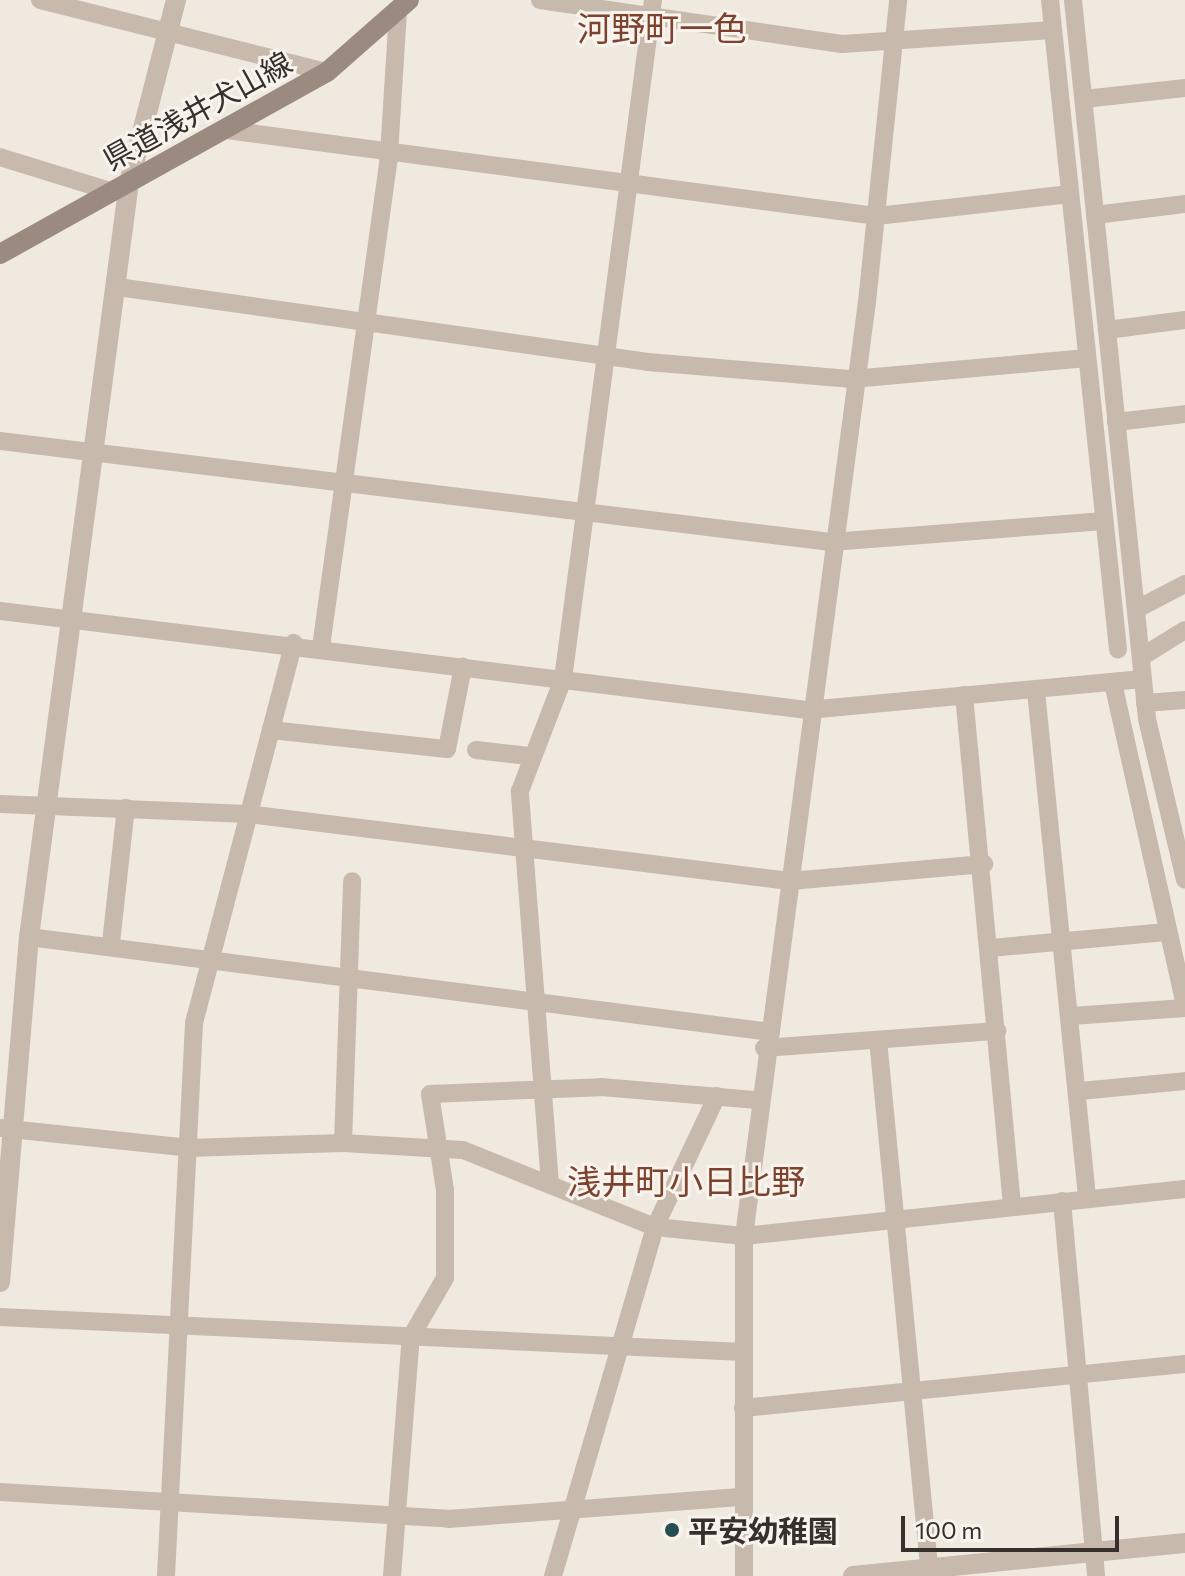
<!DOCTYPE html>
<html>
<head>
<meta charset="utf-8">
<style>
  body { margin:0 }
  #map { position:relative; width:1185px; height:1576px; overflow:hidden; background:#f0e9e0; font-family:Commissioner,"Noto Sans JP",sans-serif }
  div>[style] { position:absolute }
  .minor>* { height:18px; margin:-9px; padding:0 9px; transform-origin:9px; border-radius:9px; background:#c7baad }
  .tertiary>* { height:20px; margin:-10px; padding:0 10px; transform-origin:10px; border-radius:10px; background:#c7baad }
  .secondary>* { height:20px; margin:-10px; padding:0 10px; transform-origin:10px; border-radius:10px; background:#9b8a7f }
  .dots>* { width:22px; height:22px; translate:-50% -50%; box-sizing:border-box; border:4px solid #f8f3ec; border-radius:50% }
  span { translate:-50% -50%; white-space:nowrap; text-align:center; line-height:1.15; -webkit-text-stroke:6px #f8f3ec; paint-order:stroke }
  .street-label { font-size:30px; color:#372f2b }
  .poi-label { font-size:30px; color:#372f2b; font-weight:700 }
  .left { translate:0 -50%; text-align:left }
  .quarter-label { font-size:34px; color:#7c422e }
  .scale { position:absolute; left:901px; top:1516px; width:218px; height:36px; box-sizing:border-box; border:4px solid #372f2b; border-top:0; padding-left:10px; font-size:24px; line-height:28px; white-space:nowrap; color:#372f2b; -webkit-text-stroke:6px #f8f3ec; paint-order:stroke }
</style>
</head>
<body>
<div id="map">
  <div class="minor">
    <i style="left:40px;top:0;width:296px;rotate:14.1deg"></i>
    <i style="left:540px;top:0;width:305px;rotate:8.3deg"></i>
    <i style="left:842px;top:44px;width:211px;rotate:-3.8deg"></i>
    <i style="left:1050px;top:0;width:653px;rotate:84.02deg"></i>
    <i style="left:1073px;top:0;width:723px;rotate:84.12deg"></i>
    <i style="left:1147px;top:719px;width:165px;rotate:76.7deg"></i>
    <i style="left:1084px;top:99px;width:102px;rotate:-6.2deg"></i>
    <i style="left:227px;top:130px;width:656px;rotate:7.54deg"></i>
    <i style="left:877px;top:216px;width:194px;rotate:-6.5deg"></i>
    <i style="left:0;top:157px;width:118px;rotate:17.2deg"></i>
    <i style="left:1095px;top:215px;width:91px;rotate:-7deg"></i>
    <i style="left:118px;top:287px;width:535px;rotate:8.05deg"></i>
    <i style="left:648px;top:362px;width:205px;rotate:4.8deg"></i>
    <i style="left:852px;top:379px;width:236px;rotate:-5.1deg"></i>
    <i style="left:1107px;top:330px;width:79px;rotate:-7.3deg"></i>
    <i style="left:1116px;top:422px;width:69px;rotate:-6.6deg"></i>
    <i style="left:0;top:441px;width:837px;rotate:6.93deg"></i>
    <i style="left:831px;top:542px;width:274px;rotate:-4.4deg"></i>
    <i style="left:1139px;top:608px;width:52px;rotate:-27.6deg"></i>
    <i style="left:0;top:611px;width:814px;rotate:6.99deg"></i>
    <i style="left:808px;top:710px;width:336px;rotate:-5.3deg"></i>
    <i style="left:321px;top:647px;width:498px;rotate:-82.1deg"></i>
    <i style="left:389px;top:154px;width:145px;rotate:-86.4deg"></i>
    <i style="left:1143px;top:656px;width:49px;rotate:-31.8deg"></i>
    <i style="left:1113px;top:683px;width:330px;rotate:77.4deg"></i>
    <i style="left:1036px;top:691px;width:509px;rotate:84.24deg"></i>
    <i style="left:964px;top:695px;width:513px;rotate:84.63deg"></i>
    <i style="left:1145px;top:703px;width:40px;rotate:-4.3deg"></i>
    <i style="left:271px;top:730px;width:177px;rotate:6.2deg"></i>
    <i style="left:447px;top:749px;width:84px;rotate:-79deg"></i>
    <i style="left:476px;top:750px;width:53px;rotate:6.5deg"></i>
    <i style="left:0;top:804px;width:248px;rotate:2.3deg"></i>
    <i style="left:248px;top:814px;width:546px;rotate:7.05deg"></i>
    <i style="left:790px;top:881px;width:195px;rotate:-5deg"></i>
    <i style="left:29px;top:937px;width:748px;rotate:7.3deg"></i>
    <i style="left:111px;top:943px;width:136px;rotate:-83.7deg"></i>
    <i style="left:990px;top:948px;width:177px;rotate:-5.2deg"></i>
    <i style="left:1071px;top:1016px;width:114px;rotate:-4deg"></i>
    <i style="left:878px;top:1040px;width:539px;rotate:84.46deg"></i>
    <i style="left:764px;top:1048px;width:234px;rotate:-4.2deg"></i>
    <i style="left:1080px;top:1091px;width:105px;rotate:-5.4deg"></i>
    <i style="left:0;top:1128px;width:190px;rotate:6deg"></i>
    <i style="left:189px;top:1148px;width:154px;rotate:-1.9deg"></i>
    <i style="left:343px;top:1143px;width:120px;rotate:3.3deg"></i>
    <i style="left:463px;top:1150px;width:207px;rotate:21.9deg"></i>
    <i style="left:655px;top:1227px;width:89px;rotate:5.8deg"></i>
    <i style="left:744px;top:1236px;width:443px;rotate:-6.1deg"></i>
    <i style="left:343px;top:1143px;width:262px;rotate:-88deg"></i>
    <i style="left:550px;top:1184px;width:394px;rotate:-94.4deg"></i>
    <i style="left:520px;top:791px;width:120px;rotate:-69deg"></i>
    <i style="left:563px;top:679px;width:685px;rotate:-82.45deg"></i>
    <i style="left:1062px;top:1201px;width:377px;rotate:84.8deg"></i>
    <i style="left:0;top:1317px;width:744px;rotate:2.7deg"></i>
    <i style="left:743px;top:1408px;width:444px;rotate:-5.7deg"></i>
    <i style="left:0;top:1492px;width:449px;rotate:3.4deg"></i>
    <i style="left:448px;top:1519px;width:296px;rotate:-4.3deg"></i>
    <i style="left:166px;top:1576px;width:554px;rotate:-87.1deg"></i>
    <i style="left:194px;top:1023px;width:393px;rotate:-75.3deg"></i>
    <i style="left:392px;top:1576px;width:240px;rotate:-85.5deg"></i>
    <i style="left:411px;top:1337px;width:68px;rotate:-60deg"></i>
    <i style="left:445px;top:1278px;width:88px;rotate:-90deg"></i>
    <i style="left:445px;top:1190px;width:97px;rotate:-98.9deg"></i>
    <i style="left:430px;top:1094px;width:171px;rotate:-2.3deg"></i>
    <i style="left:601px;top:1087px;width:157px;rotate:4.8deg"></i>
    <i style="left:553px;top:1576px;width:364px;rotate:-73.7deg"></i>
    <i style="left:655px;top:1227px;width:145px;rotate:-64.7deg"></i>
    <i style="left:744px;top:1576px;width:340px;rotate:-90deg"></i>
    <i style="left:744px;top:1236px;width:942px;rotate:-82.5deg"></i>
    <i style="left:867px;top:302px;width:304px;rotate:-84.1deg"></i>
  </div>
  <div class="tertiary">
    <i style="left:0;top:1282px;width:346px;rotate:-85.2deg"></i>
    <i style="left:29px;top:937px;width:761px;rotate:-82.45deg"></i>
    <i style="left:129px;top:183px;width:189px;rotate:-75.6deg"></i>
    <i style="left:853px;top:1576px;width:334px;rotate:-5.7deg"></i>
  </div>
  <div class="secondary">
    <i style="left:0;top:254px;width:374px;rotate:-29.1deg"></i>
    <i style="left:327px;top:72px;width:109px;rotate:-41.3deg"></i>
  </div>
  <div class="dots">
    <i style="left:672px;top:1530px;background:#254f53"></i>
  </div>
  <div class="street-label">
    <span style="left:197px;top:110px;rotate:-29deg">県道浅井犬山線</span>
  </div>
  <div class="poi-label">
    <span class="left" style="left:688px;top:1530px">平安幼稚園</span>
  </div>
  <div class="quarter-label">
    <span style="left:662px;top:28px">河野町一色</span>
    <span style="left:686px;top:1181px">浅井町小日比野</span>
  </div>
  <div class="scale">100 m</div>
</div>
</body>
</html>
